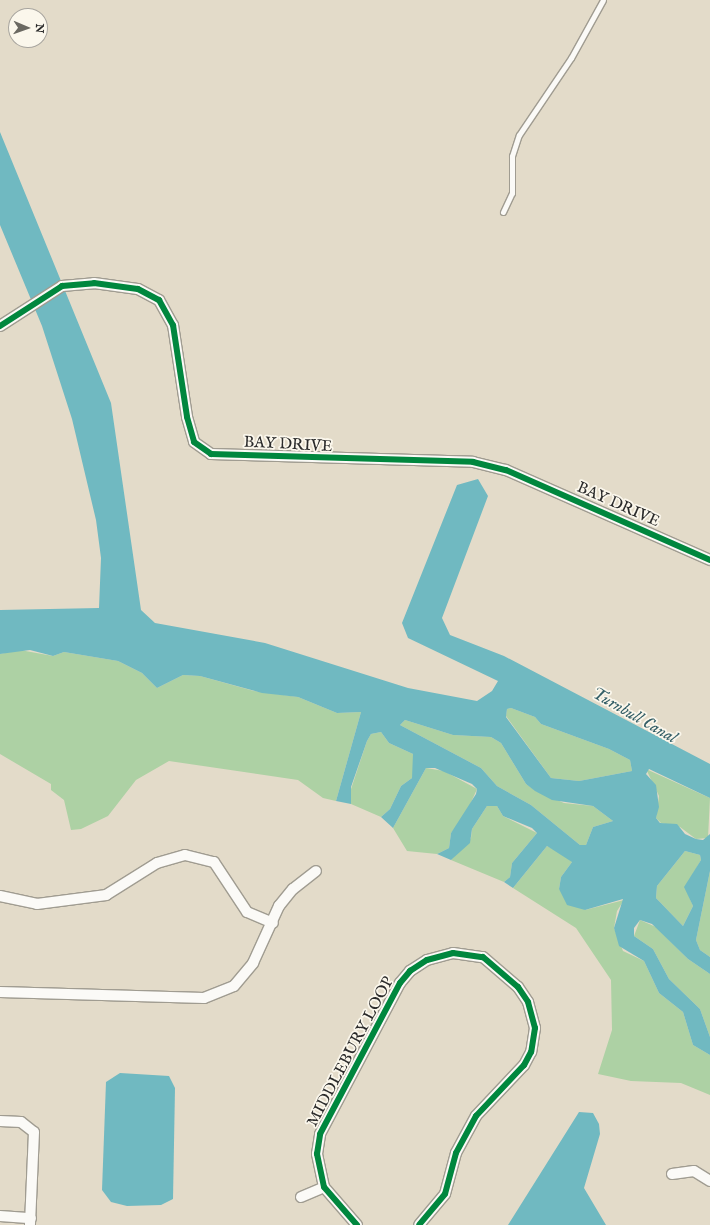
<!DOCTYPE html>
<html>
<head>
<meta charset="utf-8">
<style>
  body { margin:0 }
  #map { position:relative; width:710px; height:1225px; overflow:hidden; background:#e3dbc9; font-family:"IM FELL English",serif }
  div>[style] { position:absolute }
  .green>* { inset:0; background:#add1a4 }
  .water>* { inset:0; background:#70b9c1 }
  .roads { filter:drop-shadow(1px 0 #a09c91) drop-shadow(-1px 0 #a09c91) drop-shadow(0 1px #a09c91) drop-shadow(0 -1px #a09c91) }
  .service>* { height:5px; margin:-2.5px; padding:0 2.5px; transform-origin:2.5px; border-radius:2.5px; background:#fbfaf7 }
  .minor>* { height:10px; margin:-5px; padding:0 5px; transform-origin:5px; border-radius:5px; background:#fbfaf7 }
  .cycleway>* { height:6px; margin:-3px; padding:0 3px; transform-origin:3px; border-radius:3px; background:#00873e }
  span { translate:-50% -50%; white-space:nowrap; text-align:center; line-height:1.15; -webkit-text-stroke:3.5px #fbf7ec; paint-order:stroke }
  .street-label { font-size:16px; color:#2b2b2b }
  .water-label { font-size:17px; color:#335e66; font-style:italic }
  .north { position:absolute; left:8px; top:8px; width:40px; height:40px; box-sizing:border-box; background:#fbf7ec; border:1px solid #a8a59f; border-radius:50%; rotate:92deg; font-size:11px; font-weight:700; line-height:16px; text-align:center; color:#2b2b2b }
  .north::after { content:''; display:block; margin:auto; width:14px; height:18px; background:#6b6962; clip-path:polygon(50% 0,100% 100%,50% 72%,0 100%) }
</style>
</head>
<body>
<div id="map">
  <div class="green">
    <i style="clip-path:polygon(20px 650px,53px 656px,64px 652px,118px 661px,142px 673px,157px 688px,183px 675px,200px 676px,254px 691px,298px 697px,337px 713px,361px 712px,336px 801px,323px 798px,298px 780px,169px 761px,136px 780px,108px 816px,81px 829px,71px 830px,64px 800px,51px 790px,51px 784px,0 754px,0 654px)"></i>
    <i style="clip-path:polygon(511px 708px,535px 717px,541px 724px,609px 749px,630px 760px,632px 771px,579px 781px,551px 778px,506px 716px,507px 709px)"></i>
    <i style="clip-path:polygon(405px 720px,453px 735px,491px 737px,501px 743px,526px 784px,536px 791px,564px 803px,593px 806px,613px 821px,593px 827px,586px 845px,580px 845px,531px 805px,497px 786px,481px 768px,400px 725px)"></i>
    <i style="clip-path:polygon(381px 732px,389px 743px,413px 754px,414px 772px,412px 778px,401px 786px,390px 809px,381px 817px,351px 804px,349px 795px,367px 741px,371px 734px)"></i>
    <i style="clip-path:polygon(426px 768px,444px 771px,477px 789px,465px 816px,451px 833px,449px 848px,437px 854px,407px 851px,393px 828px)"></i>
    <i style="clip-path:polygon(646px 769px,710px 798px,708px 838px,696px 839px,680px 827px,661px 823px,656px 818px,659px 796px)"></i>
    <i style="clip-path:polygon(487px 806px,497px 806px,503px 816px,537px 833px,512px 863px,510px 877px,504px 882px,451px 860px,471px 838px,472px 829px)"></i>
    <i style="clip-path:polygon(547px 846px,571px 858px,572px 862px,561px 877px,559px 889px,585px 910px,624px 900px,617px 911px,614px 928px,623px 951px,644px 961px,659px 993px,683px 1012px,693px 1045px,710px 1055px,710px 1095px,681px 1083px,631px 1081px,598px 1074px,612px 1030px,611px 980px,576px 928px,513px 888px)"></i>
    <i style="clip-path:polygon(685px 851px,700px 855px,701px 860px,690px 879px,688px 894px,693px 906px,683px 926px,656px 898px,657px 886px)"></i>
    <i style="clip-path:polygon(710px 871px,710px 957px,700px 950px,696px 940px)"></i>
    <i style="clip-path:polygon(640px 920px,656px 927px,688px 959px,710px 974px,710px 1037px,700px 1009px,669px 979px,653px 949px,634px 936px)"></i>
  </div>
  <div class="water">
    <i style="clip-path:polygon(evenodd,0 132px,111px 403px,141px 610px,155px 623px,265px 643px,408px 688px,477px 701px,492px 691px,498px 681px,408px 638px,402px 623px,457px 485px,478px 479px,488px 496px,442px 618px,450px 635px,504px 656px,710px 764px,710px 798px,649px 769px,646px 774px,656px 785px,659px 807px,656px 818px,660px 823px,677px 824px,685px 834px,696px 839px,703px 840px,710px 834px,710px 871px,696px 940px,700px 950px,710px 957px,710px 974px,688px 959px,652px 924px,640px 920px,634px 928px,634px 936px,653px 949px,669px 979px,700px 1009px,710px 1037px,710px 1055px,693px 1045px,683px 1012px,659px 993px,644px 961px,619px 946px,614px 928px,623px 899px,585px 910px,567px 905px,559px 889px,561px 877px,572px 862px,547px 846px,513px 888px,504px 882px,510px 877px,512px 863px,537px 833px,532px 828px,503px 816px,497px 806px,487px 806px,472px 829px,470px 843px,451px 860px,437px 854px,449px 848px,451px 833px,476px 794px,477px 789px,472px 784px,435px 768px,426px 768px,393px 828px,381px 817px,390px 809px,401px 786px,412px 778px,413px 754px,389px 743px,381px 732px,371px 734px,367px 741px,351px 787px,351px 804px,336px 801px,361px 712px,337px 713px,298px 697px,262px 693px,200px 676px,183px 675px,157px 688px,142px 673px,118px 661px,64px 652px,53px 656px,30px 650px,0 654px,0 610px,99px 608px,101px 558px,96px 520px,72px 419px,42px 326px,0 225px,0 132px,511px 708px,535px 717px,541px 724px,609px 749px,630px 760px,632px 771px,579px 781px,551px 778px,506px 717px,507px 709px,511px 708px,0 132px,405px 720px,453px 735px,491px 737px,501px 743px,526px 784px,535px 791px,552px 800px,593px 806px,613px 821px,593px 827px,586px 845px,580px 845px,531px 805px,497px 786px,481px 768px,400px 725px,405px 720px,0 132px,685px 851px,700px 855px,701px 860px,684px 887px,693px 906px,683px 926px,656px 898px,657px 886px,685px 851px)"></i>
    <i style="clip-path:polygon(120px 1073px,169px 1076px,175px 1088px,173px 1199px,161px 1205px,127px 1206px,111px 1202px,102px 1190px,106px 1082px)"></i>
    <i style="clip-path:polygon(579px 1112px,593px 1113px,599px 1124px,600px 1134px,584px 1188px,606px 1225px,508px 1225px)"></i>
  </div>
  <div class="roads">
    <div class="service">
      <i style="left:503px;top:212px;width:21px;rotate:-65deg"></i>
      <i style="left:512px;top:193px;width:37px;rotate:-90deg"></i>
      <i style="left:512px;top:156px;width:22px;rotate:-72deg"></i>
      <i style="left:519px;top:135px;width:93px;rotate:-56deg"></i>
      <i style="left:571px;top:58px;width:66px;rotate:-61.1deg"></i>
    </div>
    <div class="minor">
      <i style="left:0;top:326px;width:74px;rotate:-32.8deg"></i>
      <i style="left:62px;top:286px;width:32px;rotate:-5deg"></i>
      <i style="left:94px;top:283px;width:44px;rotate:7.8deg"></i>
      <i style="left:138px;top:289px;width:24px;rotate:28deg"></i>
      <i style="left:159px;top:300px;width:29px;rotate:61deg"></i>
      <i style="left:173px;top:325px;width:93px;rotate:81.3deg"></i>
      <i style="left:187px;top:417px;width:26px;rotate:74deg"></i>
      <i style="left:194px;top:442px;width:21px;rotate:35deg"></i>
      <i style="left:211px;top:454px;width:262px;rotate:1.7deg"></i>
      <i style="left:473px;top:462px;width:34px;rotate:14deg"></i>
      <i style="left:506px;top:470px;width:223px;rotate:23.8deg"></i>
      <i style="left:0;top:896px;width:38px;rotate:12deg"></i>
      <i style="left:37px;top:904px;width:70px;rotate:-7.4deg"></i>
      <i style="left:106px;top:895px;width:60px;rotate:-32.1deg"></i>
      <i style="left:157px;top:863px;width:29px;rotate:-16deg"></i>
      <i style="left:185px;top:855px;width:30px;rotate:14deg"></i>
      <i style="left:214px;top:862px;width:60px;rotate:56.6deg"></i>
      <i style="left:247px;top:912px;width:28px;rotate:23deg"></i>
      <i style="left:0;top:992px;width:204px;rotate:1.7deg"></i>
      <i style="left:204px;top:998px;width:32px;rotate:-22deg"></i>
      <i style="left:234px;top:986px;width:30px;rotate:-50deg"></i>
      <i style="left:253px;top:963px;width:63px;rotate:-65.5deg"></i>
      <i style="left:279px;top:906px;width:22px;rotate:-51deg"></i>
      <i style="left:293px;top:889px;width:29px;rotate:-38deg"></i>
      <i style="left:0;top:1121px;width:21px;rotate:3deg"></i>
      <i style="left:21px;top:1122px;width:16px;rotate:38deg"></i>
      <i style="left:34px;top:1132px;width:93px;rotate:92.5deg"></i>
      <i style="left:672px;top:1174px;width:22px;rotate:-8deg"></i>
      <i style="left:694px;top:1171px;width:19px;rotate:32deg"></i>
      <i style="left:301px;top:1197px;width:25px;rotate:-23deg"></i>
      <i style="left:0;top:1216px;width:31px;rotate:4deg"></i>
      <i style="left:357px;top:1225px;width:50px;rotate:-131deg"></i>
      <i style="left:324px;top:1187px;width:34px;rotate:-102deg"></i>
      <i style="left:317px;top:1154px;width:20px;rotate:-81deg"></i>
      <i style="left:320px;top:1134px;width:171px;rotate:-62.1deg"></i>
      <i style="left:400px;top:983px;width:16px;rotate:-50deg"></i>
      <i style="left:410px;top:971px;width:20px;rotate:-33deg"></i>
      <i style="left:427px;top:960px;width:27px;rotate:-15deg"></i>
      <i style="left:453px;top:953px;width:30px;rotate:8deg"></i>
      <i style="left:483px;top:957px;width:46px;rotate:40.6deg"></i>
      <i style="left:518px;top:987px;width:18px;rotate:56deg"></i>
      <i style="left:528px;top:1002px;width:27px;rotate:75deg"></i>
      <i style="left:535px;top:1028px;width:24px;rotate:99deg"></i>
      <i style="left:531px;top:1052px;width:15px;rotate:118deg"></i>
      <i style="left:524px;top:1065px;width:70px;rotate:133.3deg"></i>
      <i style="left:476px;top:1116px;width:42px;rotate:118.4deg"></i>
      <i style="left:456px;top:1153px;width:42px;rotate:105deg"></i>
      <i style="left:445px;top:1194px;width:40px;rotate:130deg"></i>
    </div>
  </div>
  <div class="cycleway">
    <i style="left:0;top:326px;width:74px;rotate:-32.8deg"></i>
    <i style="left:62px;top:286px;width:32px;rotate:-5deg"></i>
    <i style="left:94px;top:283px;width:44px;rotate:7.8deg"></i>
    <i style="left:138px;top:289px;width:24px;rotate:28deg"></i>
    <i style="left:159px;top:300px;width:29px;rotate:61deg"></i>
    <i style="left:173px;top:325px;width:93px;rotate:81.3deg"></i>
    <i style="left:187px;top:417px;width:26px;rotate:74deg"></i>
    <i style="left:194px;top:442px;width:21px;rotate:35deg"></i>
    <i style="left:211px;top:454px;width:262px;rotate:1.7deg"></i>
    <i style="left:473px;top:462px;width:34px;rotate:14deg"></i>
    <i style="left:506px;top:470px;width:223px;rotate:23.8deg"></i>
    <i style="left:357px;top:1225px;width:50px;rotate:-131deg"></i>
    <i style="left:324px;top:1187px;width:34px;rotate:-102deg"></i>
    <i style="left:317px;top:1154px;width:20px;rotate:-81deg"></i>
    <i style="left:320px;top:1134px;width:171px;rotate:-62.1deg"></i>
    <i style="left:400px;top:983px;width:16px;rotate:-50deg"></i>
    <i style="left:410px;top:971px;width:20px;rotate:-33deg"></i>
    <i style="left:427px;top:960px;width:27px;rotate:-15deg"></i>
    <i style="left:453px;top:953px;width:30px;rotate:8deg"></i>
    <i style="left:483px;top:957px;width:46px;rotate:40.6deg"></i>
    <i style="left:518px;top:987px;width:18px;rotate:56deg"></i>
    <i style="left:528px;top:1002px;width:27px;rotate:75deg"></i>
    <i style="left:535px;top:1028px;width:24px;rotate:99deg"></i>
    <i style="left:531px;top:1052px;width:15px;rotate:118deg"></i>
    <i style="left:524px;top:1065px;width:70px;rotate:133.3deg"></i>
    <i style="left:476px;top:1116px;width:42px;rotate:118.4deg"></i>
    <i style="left:456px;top:1153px;width:42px;rotate:105deg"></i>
    <i style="left:445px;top:1194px;width:40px;rotate:130deg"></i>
  </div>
  <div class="street-label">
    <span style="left:288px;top:445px;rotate:3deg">BAY DRIVE</span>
    <span style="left:618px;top:505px;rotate:24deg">BAY DRIVE</span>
    <span style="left:351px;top:1052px;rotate:-62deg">MIDDLEBURY LOOP</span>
  </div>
  <div class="water-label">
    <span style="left:634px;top:716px;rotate:30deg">Turnbull Canal</span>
  </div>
  <div class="north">N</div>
</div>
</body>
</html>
